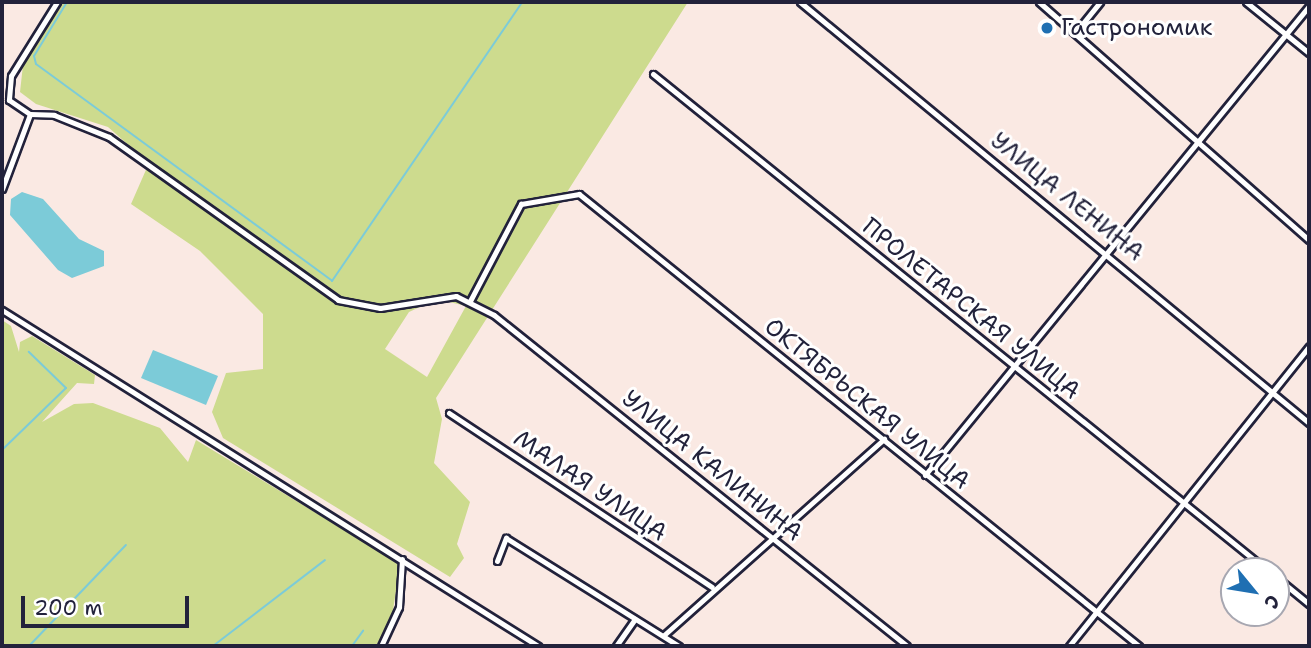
<!DOCTYPE html>
<html>
<head>
<meta charset="utf-8">
<style>
  body { margin:0 }
  #map { position:relative; width:1311px; height:648px; overflow:hidden; background:#fae9e3; font-family:"Shantell Sans",sans-serif }
  div>[style] { position:absolute }
  .green>* { inset:0; background:#cddb8e }
  .water>* { inset:0; background:#7ccbd8 }
  .stream>* { height:2px; margin:-1px; padding:0 1px; transform-origin:1px; border-radius:1px; background:#7ccbd8 }
  .roads { filter:drop-shadow(2px 0 #22223b) drop-shadow(-2px 0 #22223b) drop-shadow(0 2px #22223b) drop-shadow(0 -2px #22223b) }
  .minor>* { height:5px; margin:-2.5px; padding:0 2.5px; transform-origin:2.5px; border-radius:2.5px; background:#fff }
  .dots>* { width:19px; height:19px; translate:-50% -50%; box-sizing:border-box; border:4px solid #fff; border-radius:50% }
  span { translate:-50% -50%; white-space:nowrap; text-align:center; line-height:1.15; -webkit-text-stroke:6px #fff; paint-order:stroke }
  .poi-label { font-size:24px; color:#22223b }
  .left { translate:0 -50%; text-align:left }
  .street-label { font-size:24px; color:#22223b }
  .frame { position:absolute; inset:0; border:4px solid #22223b; pointer-events:none }
  .north { position:absolute; left:1220px; top:557px; width:70px; height:70px; box-sizing:border-box; background:#fff; border:2px solid #a7a7b1; border-radius:50%; rotate:120deg; font-size:19px; font-weight:700; line-height:28px; text-align:center; color:#22223b }
  .north::after { content:''; display:block; margin:auto; width:24px; height:32px; background:#1f6fb2; clip-path:polygon(50% 0,100% 100%,50% 72%,0 100%) }
  .scale { position:absolute; left:21px; top:596px; width:168px; height:32px; box-sizing:border-box; border:4px solid #22223b; border-top:0; padding-left:9px; font-size:21px; line-height:24px; white-space:nowrap; color:#22223b; -webkit-text-stroke:5px #fff; paint-order:stroke }
</style>
</head>
<body>
<div id="map">
  <div class="green">
    <i style="clip-path:polygon(evenodd,62px 2px,688px 2px,436px 398px,442px 419px,434px 463px,470px 502px,457px 544px,464px 558px,450px 577px,223px 438px,212px 412px,226px 373px,263px 369px,263px 314px,200px 251px,131px 204px,149px 163px,108px 127px,36px 104px,20px 92px,23px 65px,62px 2px,437px 299px,466px 306px,427px 377px,385px 349px,409px 312px,437px 299px)"></i>
    <i style="clip-path:polygon(2px 320px,11px 326px,19px 352px,20px 342px,32px 336px,95px 375px,94px 384px,77px 383px,42px 422px,74px 404px,93px 403px,160px 428px,188px 462px,196px 440px,400px 564px,392px 617px,376px 646px,2px 646px)"></i>
  </div>
  <div class="water">
    <i style="clip-path:polygon(22px 192px,43px 199px,79px 239px,104px 251px,104px 266px,72px 278px,58px 270px,10px 215px,11px 199px)"></i>
    <i style="clip-path:polygon(153px 350px,218px 376px,206px 405px,141px 378px)"></i>
  </div>
  <div class="stream">
    <i style="left:67px;top:2px;width:63px;rotate:121.4deg"></i>
    <i style="left:34px;top:56px;width:8px;rotate:76deg"></i>
    <i style="left:36px;top:64px;width:367px;rotate:36.2deg"></i>
    <i style="left:332px;top:281px;width:338px;rotate:-55.7deg"></i>
    <i style="left:2px;top:450px;width:89px;rotate:-44.1deg"></i>
    <i style="left:66px;top:388px;width:52px;rotate:-135.8deg"></i>
    <i style="left:29px;top:646px;width:140px;rotate:-46.2deg"></i>
    <i style="left:213px;top:646px;width:141px;rotate:-37.5deg"></i>
    <i style="left:352px;top:646px;width:19px;rotate:-54deg"></i>
  </div>
  <div class="roads">
    <div class="minor">
      <i style="left:57px;top:2px;width:87px;rotate:121.9deg"></i>
      <i style="left:11px;top:76px;width:24px;rotate:95deg"></i>
      <i style="left:9px;top:100px;width:25px;rotate:34deg"></i>
      <i style="left:30px;top:114px;width:24px;rotate:2deg"></i>
      <i style="left:54px;top:115px;width:59px;rotate:21.8deg"></i>
      <i style="left:109px;top:137px;width:281px;rotate:35.4deg"></i>
      <i style="left:338px;top:300px;width:43px;rotate:10.8deg"></i>
      <i style="left:380px;top:308px;width:77px;rotate:-9deg"></i>
      <i style="left:456px;top:296px;width:42px;rotate:26.6deg"></i>
      <i style="left:494px;top:315px;width:529px;rotate:38.71deg"></i>
      <i style="left:800px;top:2px;width:661px;rotate:39.59deg"></i>
      <i style="left:1039px;top:2px;width:360px;rotate:41.4deg"></i>
      <i style="left:1246px;top:2px;width:81px;rotate:39deg"></i>
      <i style="left:1075px;top:33px;width:40px;rotate:-51deg"></i>
      <i style="left:653px;top:74px;width:791px;rotate:38.94deg"></i>
      <i style="left:2px;top:189px;width:80px;rotate:-69.5deg"></i>
      <i style="left:470px;top:301px;width:110px;rotate:-62.3deg"></i>
      <i style="left:521px;top:204px;width:59px;rotate:-9.8deg"></i>
      <i style="left:579px;top:194px;width:720px;rotate:38.91deg"></i>
      <i style="left:2px;top:310px;width:633px;rotate:32.08deg"></i>
      <i style="left:449px;top:413px;width:315px;rotate:33.5deg"></i>
      <i style="left:925px;top:475px;width:606px;rotate:-50.69deg"></i>
      <i style="left:497px;top:561px;width:25px;rotate:-69deg"></i>
      <i style="left:506px;top:538px;width:204px;rotate:32deg"></i>
      <i style="left:1276px;top:577px;width:43px;rotate:39.3deg"></i>
      <i style="left:664px;top:635px;width:295px;rotate:-41.7deg"></i>
      <i style="left:381px;top:646px;width:43px;rotate:-65.2deg"></i>
      <i style="left:399px;top:607px;width:48px;rotate:-86.4deg"></i>
      <i style="left:616px;top:646px;width:33px;rotate:-55deg"></i>
      <i style="left:1069px;top:646px;width:384px;rotate:-51.3deg"></i>
    </div>
  </div>
  <div class="dots">
    <i style="left:1047px;top:28px;background:#1f6fb2"></i>
  </div>
  <div class="poi-label">
    <span class="left" style="left:1061px;top:28px">Гастрономик</span>
  </div>
  <div class="street-label">
    <span style="left:1067px;top:197px;rotate:39deg">УЛИЦА ЛЕНИНА</span>
    <span style="left:971px;top:309px;rotate:39deg">ПРОЛЕТАРСКАЯ УЛИЦА</span>
    <span style="left:867px;top:404px;rotate:39deg">ОКТЯБРЬСКАЯ УЛИЦА</span>
    <span style="left:712px;top:466px;rotate:39deg">УЛИЦА КАЛИНИНА</span>
    <span style="left:590px;top:486px;rotate:34deg">МАЛАЯ УЛИЦА</span>
  </div>
  <div class="frame"></div>
  <div class="north">С</div>
  <div class="scale">200 m</div>
</div>
</body>
</html>
